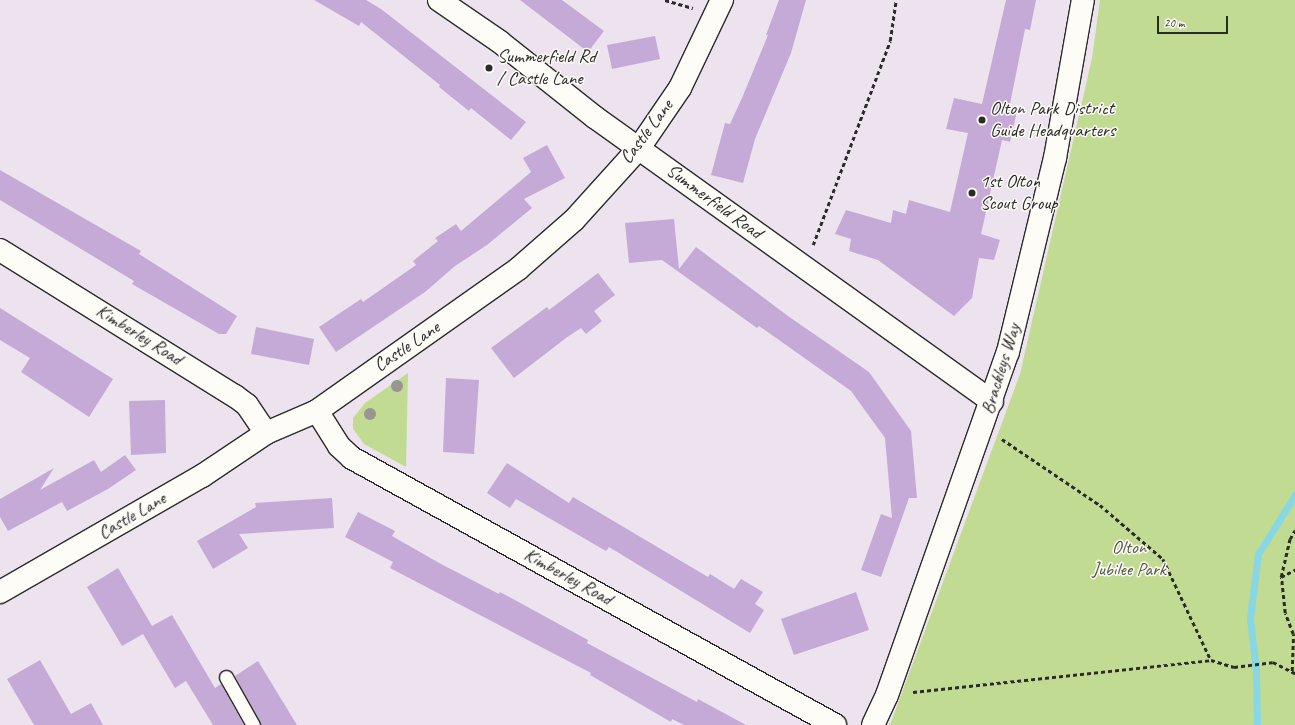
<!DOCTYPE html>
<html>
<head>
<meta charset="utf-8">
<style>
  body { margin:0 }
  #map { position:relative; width:1295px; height:725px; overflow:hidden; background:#ece3ee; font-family:Caveat,sans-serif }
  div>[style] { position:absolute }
  .green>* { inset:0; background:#c2db92 }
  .stream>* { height:7px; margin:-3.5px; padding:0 3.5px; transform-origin:3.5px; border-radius:3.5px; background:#88d7e5 }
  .building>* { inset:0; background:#c5aad8 }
  .path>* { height:2.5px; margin-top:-1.25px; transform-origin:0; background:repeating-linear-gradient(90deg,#2b2b2b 0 4px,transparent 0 7px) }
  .roads { filter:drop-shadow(1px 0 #2b2b2b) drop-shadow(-1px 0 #2b2b2b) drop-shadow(0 1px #2b2b2b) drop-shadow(0 -1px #2b2b2b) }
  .lane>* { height:13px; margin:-6.5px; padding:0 6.5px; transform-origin:6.5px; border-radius:6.5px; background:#fdfcf7 }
  .street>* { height:22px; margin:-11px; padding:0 11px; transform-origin:11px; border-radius:11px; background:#fdfcf7 }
  .secondary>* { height:22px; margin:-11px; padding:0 11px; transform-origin:11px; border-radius:11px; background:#fdfcf7 }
  .trees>* { width:12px; height:12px; margin:-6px; border-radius:50%; background:#979691 }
  .dots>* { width:11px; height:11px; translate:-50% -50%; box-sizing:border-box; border:2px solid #fdfcf7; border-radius:50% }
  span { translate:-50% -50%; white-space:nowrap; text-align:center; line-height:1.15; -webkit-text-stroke:3px #fdfcf7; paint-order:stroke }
  .poi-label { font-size:19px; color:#2b2b2b }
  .left { translate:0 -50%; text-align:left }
  .street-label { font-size:19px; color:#2b2b2b }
  .park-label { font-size:19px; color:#515745 }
  .scale { position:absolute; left:1157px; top:16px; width:71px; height:18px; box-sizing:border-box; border:2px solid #2b2b2b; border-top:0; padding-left:5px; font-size:12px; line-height:14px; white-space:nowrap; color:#2b2b2b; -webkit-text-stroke:3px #fdfcf7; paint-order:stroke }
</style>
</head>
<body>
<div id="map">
  <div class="green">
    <i style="clip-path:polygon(1100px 0,1295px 0,1295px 725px,890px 725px,1020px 374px,1092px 58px)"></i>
    <i style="clip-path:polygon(408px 373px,406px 467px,364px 444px,353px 429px,353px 418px,365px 403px)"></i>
  </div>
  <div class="stream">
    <i style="left:1257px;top:725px;width:54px;rotate:-91.1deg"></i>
    <i style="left:1256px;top:671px;width:53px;rotate:-96.5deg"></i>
    <i style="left:1250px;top:618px;width:64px;rotate:-82.9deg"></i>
    <i style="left:1258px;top:554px;width:70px;rotate:-57.9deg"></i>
  </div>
  <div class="building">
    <i style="clip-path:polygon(314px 0,366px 0,381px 9px,526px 122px,511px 140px,471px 108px,469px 111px,439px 87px,440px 85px,361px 22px,359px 26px)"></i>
    <i style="clip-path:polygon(520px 0,562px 0,604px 31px,588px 52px)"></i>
    <i style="clip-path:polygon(779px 0,806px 0,791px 53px,755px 139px,743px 183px,711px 175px,725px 123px,730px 124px,742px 98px,768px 35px,766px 35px)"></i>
    <i style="clip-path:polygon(1006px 0,1036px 0,1030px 30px,1025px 29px,1009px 109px,1017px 111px,1010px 142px,1002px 140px,981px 234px,1000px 240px,994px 260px,979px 258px,972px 298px,954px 316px,878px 260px,849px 251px,851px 239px,835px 234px,846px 210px,891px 223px,893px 210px,906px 214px,909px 200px,950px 212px,968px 133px,946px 129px,954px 98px,982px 104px)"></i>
    <i style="clip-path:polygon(655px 36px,660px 59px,612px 69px,607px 45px)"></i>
    <i style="clip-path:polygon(547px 145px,565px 178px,524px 199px,532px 208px,487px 245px,455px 266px,425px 292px,336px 352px,319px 327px,361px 299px,363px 302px,416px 265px,413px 261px,438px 241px,435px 238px,456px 224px,461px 231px,531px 172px,523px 158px)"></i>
    <i style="clip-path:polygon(0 170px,141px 251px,139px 254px,237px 316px,226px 334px,219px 334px,132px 284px,134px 281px,0 200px)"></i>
    <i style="clip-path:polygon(674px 219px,679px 269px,696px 247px,788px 316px,869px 372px,911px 431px,917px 498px,909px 498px,881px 577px,861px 570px,881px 514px,892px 518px,885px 438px,851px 391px,759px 326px,757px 328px,662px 260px,629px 263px,625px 223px)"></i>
    <i style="clip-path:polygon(598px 273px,615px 295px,594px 311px,602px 321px,586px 334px,581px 328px,566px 338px,514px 378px,491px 348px,547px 307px,549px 310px)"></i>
    <i style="clip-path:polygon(0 308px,113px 379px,89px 417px,21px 372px,30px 358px,0 340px)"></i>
    <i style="clip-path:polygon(256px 327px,314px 339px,309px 365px,251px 354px)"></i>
    <i style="clip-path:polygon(446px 378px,479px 380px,474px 454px,443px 452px)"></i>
    <i style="clip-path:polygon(165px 400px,166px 453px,131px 455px,129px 401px)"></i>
    <i style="clip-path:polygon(125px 455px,136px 470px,108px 489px,67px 511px,62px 502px,8px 531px,0 517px,0 499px,54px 468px,40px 490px,94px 460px,101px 472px)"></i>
    <i style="clip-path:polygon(507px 463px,569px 503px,573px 497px,708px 577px,710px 574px,734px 589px,741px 579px,763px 592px,755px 604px,764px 610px,750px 633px,609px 547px,606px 551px,516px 499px,510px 508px,487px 493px)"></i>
    <i style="clip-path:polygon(332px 498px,334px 528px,239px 534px,248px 548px,213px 569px,197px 541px,256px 507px,255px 503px)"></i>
    <i style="clip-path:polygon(358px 512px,395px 531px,392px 536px,441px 564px,499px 594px,500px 592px,588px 640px,587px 643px,697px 702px,698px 699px,746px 725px,684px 725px,672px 719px,671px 722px,590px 675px,591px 673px,390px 568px,393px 562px,345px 537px)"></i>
    <i style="clip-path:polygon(118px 568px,152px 626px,172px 615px,215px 688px,221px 684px,244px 725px,213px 725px,186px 681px,175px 688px,143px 634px,122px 646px,87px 587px)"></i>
    <i style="clip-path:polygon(856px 592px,869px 630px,794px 655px,781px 619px)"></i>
    <i style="clip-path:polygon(40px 660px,71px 714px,91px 703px,103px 725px,34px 725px,7px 679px)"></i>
    <i style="clip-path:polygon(258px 661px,297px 725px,261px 725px,235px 676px)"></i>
  </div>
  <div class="path">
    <i style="left:665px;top:0;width:29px;rotate:16deg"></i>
    <i style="left:813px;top:245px;width:218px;rotate:-69.3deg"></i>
    <i style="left:890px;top:41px;width:41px;rotate:-81.7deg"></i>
    <i style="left:1002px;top:439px;width:118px;rotate:34deg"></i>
    <i style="left:1100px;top:505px;width:83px;rotate:40.6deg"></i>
    <i style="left:1163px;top:559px;width:112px;rotate:64.6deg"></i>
    <i style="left:1211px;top:660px;width:24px;rotate:17deg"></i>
    <i style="left:1234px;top:667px;width:39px;rotate:-7deg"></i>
    <i style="left:1273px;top:662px;width:25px;rotate:27deg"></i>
    <i style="left:1281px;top:577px;width:16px;rotate:-27deg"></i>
    <i style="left:1292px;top:671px;width:37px;rotate:-88deg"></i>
    <i style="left:1293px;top:634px;width:22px;rotate:-111deg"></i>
    <i style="left:1285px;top:613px;width:36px;rotate:-96deg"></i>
    <i style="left:1281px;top:577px;width:39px;rotate:-77deg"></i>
    <i style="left:1290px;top:539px;width:10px;rotate:-61deg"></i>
    <i style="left:913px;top:692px;width:300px;rotate:-6.1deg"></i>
  </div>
  <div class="roads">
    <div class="lane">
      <i style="left:226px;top:677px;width:55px;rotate:60.6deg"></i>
    </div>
    <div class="street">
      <i style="left:439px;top:0;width:74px;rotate:34.5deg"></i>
      <i style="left:500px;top:42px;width:122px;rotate:38.4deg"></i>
      <i style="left:596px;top:118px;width:487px;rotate:35.6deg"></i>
      <i style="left:0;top:250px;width:277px;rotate:31.9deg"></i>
      <i style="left:235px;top:396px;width:15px;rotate:37deg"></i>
      <i style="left:247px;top:405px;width:34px;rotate:56deg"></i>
      <i style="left:317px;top:411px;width:41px;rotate:57.8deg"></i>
      <i style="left:339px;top:446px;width:18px;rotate:43deg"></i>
      <i style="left:352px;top:458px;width:552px;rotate:28.93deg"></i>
      <i style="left:873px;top:725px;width:33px;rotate:-65deg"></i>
      <i style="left:887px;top:695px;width:364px;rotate:-70.6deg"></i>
      <i style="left:1008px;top:352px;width:200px;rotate:-76.4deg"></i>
      <i style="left:1055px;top:158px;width:160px;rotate:-80deg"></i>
    </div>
    <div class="secondary">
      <i style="left:0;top:592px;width:233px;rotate:-29.9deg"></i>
      <i style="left:202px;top:476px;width:77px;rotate:-33.9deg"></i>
      <i style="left:266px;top:433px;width:56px;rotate:-23.3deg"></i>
      <i style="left:317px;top:411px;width:246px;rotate:-35.2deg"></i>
      <i style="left:518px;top:269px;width:74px;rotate:-41.2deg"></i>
      <i style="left:574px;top:220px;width:97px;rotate:-47.9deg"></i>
      <i style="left:639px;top:148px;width:73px;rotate:-55.7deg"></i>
      <i style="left:680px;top:88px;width:98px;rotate:-64.5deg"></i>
    </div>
  </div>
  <div class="trees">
    <i style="left:397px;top:386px"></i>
    <i style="left:370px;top:414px"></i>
  </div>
  <div class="dots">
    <i style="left:489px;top:68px;background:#2b2b2b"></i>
    <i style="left:982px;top:120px;background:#2b2b2b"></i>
    <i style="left:972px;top:193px;background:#2b2b2b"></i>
  </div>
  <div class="poi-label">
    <span class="left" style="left:497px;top:68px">Summerfield Rd<br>/ Castle Lane</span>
    <span class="left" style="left:990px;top:120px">Olton Park District<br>Guide Headquarters</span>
    <span class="left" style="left:980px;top:193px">1st Olton<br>Scout Group</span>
  </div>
  <div class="street-label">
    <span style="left:647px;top:132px;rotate:-53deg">Castle Lane</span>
    <span style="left:714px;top:202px;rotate:36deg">Summerfield Road</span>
    <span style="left:139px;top:335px;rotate:32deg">Kimberley Road</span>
    <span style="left:407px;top:347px;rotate:-34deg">Castle Lane</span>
    <span style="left:1001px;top:369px;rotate:-73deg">Brackleys Way</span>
    <span style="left:132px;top:516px;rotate:-30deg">Castle Lane</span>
    <span style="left:568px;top:577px;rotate:29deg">Kimberley Road</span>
  </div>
  <div class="park-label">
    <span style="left:1129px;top:559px">Olton<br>Jubilee Park</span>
  </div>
  <div class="scale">20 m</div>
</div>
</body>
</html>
